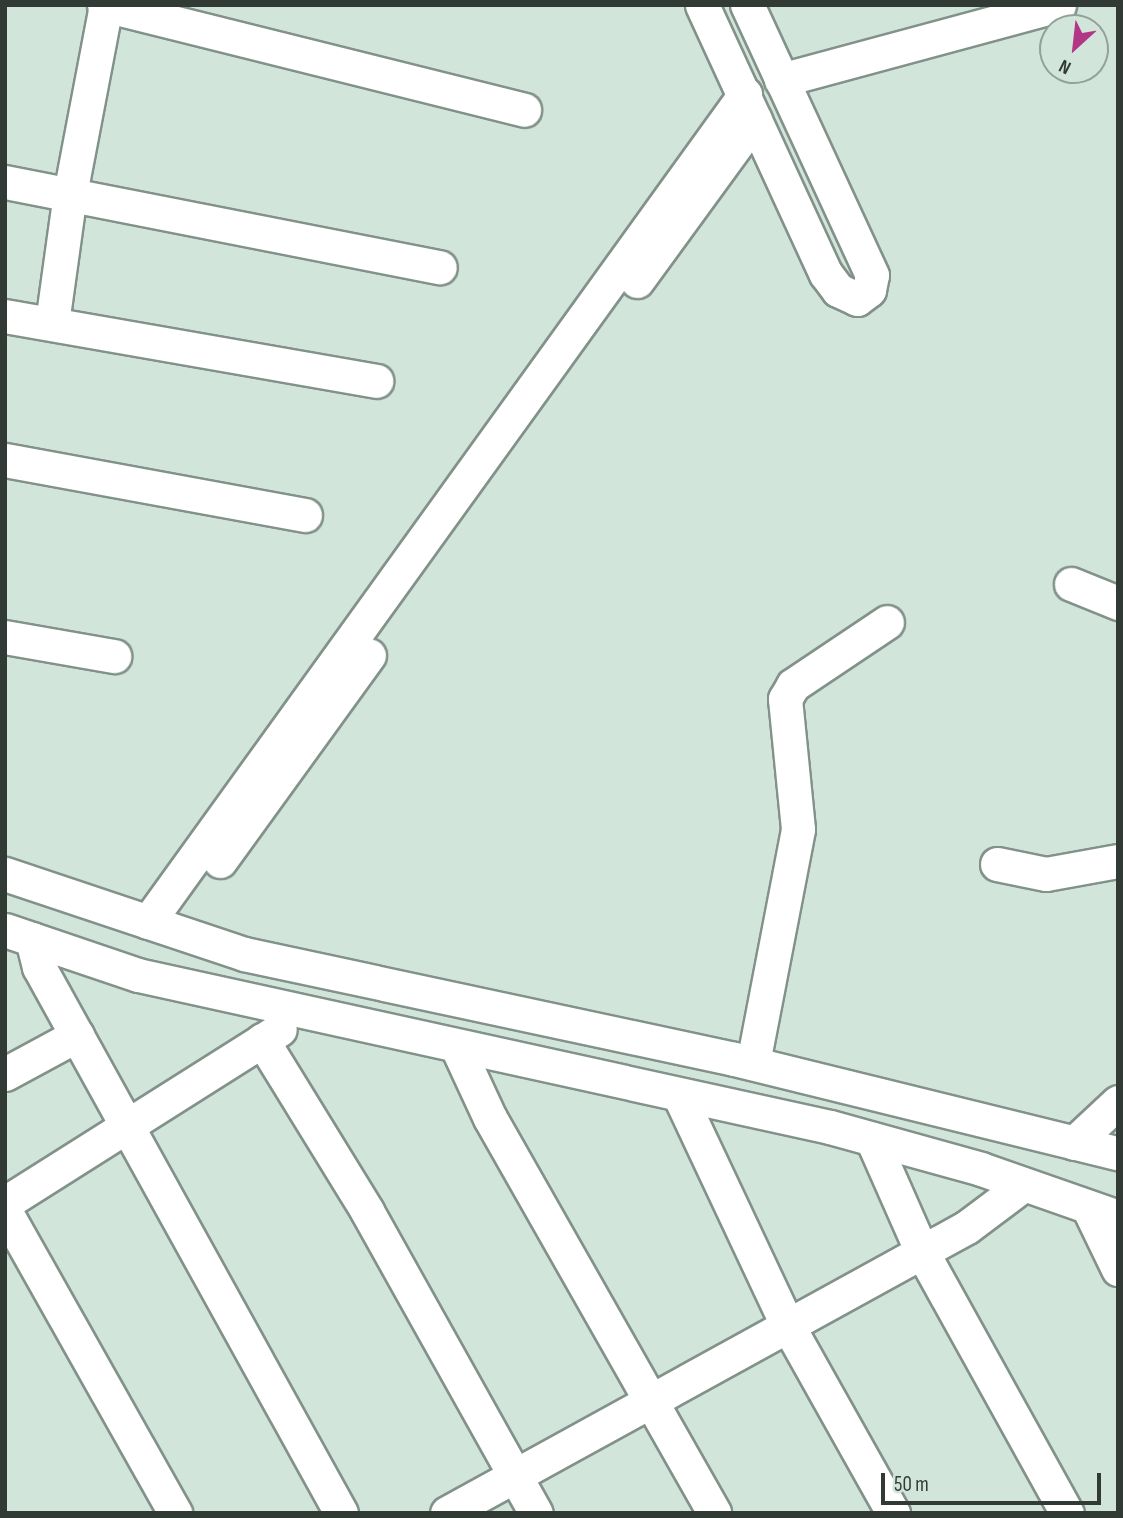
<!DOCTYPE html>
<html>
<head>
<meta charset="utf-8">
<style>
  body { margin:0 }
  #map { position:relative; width:1123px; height:1518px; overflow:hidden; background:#d2e5db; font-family:"Sofia Sans Condensed",sans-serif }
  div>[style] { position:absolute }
  .roads { filter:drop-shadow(2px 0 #82928a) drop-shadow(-2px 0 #82928a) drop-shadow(0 2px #82928a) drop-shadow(0 -2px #82928a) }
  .minor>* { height:33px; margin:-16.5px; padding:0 16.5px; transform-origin:16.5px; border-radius:16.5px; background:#fff }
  span { translate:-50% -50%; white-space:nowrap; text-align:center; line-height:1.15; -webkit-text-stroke:5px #d2e5db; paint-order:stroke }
  .frame { position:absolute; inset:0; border:7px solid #323a36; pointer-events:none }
  .north { position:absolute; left:1039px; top:14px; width:70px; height:70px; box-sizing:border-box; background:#d2e5db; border:2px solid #92a199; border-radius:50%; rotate:207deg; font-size:19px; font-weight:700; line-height:28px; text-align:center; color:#323a36 }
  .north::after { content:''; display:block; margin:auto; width:24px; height:32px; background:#b23686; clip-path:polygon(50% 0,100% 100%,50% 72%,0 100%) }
  .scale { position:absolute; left:881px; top:1473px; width:220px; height:32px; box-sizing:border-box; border:4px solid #323a36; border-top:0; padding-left:9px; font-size:21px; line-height:24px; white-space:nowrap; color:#323a36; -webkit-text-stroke:5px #d2e5db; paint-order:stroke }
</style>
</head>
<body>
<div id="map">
  <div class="roads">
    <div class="minor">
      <i style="left:104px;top:5px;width:433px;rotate:14deg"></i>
      <i style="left:702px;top:5px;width:296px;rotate:65.3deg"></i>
      <i style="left:826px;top:274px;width:20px;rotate:53deg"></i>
      <i style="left:838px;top:290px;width:21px;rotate:25deg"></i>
      <i style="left:857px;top:299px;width:15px;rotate:-37deg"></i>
      <i style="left:869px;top:290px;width:15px;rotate:-79deg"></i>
      <i style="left:872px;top:275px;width:298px;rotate:-114.8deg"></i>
      <i style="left:781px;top:80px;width:288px;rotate:-15.1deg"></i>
      <i style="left:5px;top:182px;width:443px;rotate:11.1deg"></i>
      <i style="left:637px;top:281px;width:200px;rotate:-53.9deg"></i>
      <i style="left:5px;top:316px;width:377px;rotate:9.9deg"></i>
      <i style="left:52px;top:323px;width:130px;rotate:-82.1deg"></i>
      <i style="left:70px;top:194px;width:192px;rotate:-79.2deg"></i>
      <i style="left:5px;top:460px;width:305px;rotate:10.4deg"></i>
      <i style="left:1071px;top:584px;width:51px;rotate:22deg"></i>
      <i style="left:5px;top:637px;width:111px;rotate:9.9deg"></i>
      <i style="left:220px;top:861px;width:254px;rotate:-54.1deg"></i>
      <i style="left:997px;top:864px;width:50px;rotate:11.5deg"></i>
      <i style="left:1046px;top:874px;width:73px;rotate:-10.2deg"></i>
      <i style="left:5px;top:874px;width:252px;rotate:18.5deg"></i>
      <i style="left:244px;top:954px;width:501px;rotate:12.09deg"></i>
      <i style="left:734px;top:1059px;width:395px;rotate:13.8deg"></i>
      <i style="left:148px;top:922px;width:1021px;rotate:-54.21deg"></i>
      <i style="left:5px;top:930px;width:140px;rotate:18.7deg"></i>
      <i style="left:138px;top:975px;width:708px;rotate:12.39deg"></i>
      <i style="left:830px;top:1127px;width:157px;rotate:15.5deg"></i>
      <i style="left:981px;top:1169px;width:145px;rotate:19.3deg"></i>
      <i style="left:32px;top:939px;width:29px;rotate:76deg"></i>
      <i style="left:39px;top:967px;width:624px;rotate:61.05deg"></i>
      <i style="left:262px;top:1040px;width:201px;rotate:58.4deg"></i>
      <i style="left:367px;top:1211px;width:346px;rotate:60.8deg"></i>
      <i style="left:457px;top:1047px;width:78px;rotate:65.1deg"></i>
      <i style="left:490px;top:1118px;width:454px;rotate:60.4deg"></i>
      <i style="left:753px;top:1063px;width:238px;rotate:-79.1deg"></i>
      <i style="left:798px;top:829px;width:131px;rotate:-95.7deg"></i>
      <i style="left:785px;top:699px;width:16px;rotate:-60deg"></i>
      <i style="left:793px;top:685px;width:113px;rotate:-33.8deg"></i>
      <i style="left:5px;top:1074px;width:82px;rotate:-28.4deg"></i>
      <i style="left:679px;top:1095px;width:253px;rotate:64.8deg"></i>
      <i style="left:787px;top:1324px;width:217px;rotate:60.7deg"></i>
      <i style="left:872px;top:1139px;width:121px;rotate:66.2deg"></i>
      <i style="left:921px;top:1250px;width:301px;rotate:61deg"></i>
      <i style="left:1074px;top:1143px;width:60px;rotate:-43deg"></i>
      <i style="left:5px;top:1203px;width:325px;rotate:-32.3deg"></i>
      <i style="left:1088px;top:1207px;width:69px;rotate:64.2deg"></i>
      <i style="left:5px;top:1211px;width:347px;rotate:60.6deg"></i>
      <i style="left:447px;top:1513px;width:593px;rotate:-28.81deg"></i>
      <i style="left:967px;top:1227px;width:70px;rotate:-36.9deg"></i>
    </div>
  </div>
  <div class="frame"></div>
  <div class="north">N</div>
  <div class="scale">50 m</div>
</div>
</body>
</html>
